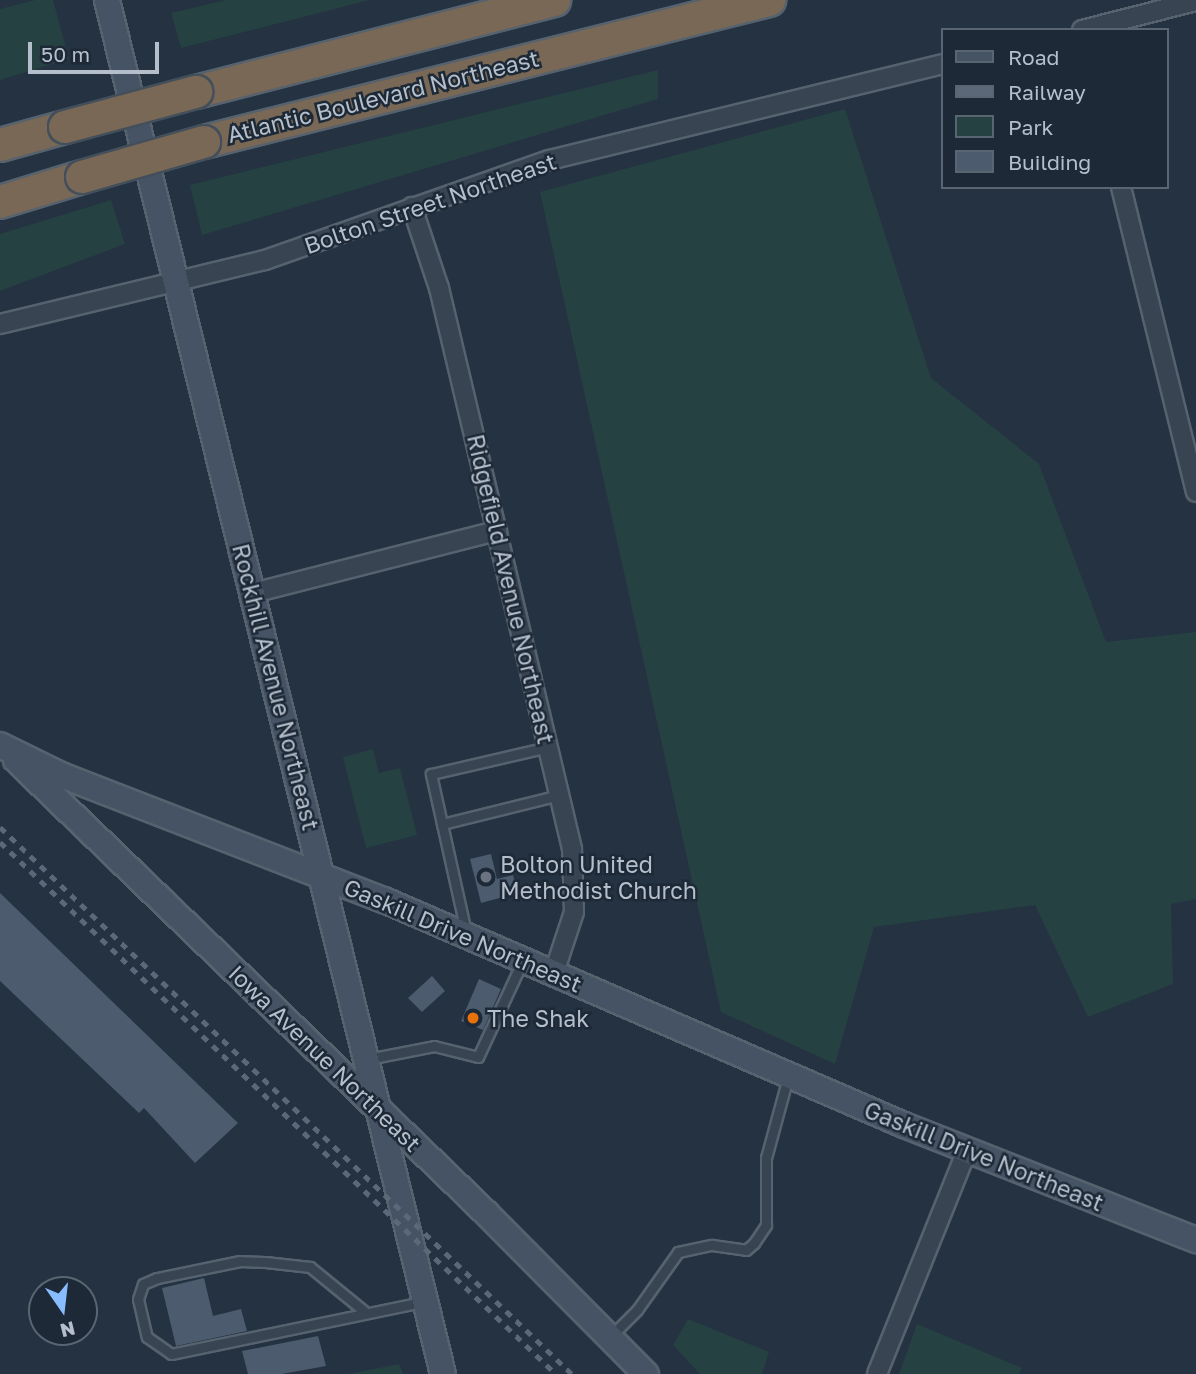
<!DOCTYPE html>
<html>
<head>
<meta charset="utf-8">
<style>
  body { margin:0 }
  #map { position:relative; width:1196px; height:1374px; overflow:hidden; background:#243242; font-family:"Golos Text",sans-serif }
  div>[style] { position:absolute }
  .green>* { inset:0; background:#264142 }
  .building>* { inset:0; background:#4c5b6d }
  .roads { filter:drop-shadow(2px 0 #56626e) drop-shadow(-2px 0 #56626e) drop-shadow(0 2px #56626e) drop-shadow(0 -2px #56626e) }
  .lane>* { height:9px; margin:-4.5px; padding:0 4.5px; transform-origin:4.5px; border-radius:4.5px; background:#384451 }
  .street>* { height:18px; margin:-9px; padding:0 9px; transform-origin:9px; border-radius:9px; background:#384451 }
  .secondary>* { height:24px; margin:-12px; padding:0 12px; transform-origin:12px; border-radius:12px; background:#465364 }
  .highway>* { height:32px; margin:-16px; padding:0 16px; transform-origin:16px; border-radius:16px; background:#786855 }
  .rail>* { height:5px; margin-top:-2.5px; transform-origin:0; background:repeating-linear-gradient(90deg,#5a6878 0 7px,transparent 0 14px) }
  .bridges { filter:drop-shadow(2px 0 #434f5b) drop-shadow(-2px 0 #434f5b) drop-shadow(0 2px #434f5b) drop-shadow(0 -2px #434f5b) }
  .highway-bridge>* { height:32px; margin:-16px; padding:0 16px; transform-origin:16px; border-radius:16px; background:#786855 }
  .dots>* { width:19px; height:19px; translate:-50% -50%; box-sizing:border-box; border:4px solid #1d2936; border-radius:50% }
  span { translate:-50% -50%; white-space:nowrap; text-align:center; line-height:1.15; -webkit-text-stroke:5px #1d2936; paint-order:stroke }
  .street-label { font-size:23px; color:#b5bfcb }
  .poi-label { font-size:23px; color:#b5bfcb }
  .left { translate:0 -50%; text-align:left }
  .legend { position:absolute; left:941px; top:28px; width:228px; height:161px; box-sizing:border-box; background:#1d2936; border:2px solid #5a6572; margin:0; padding:9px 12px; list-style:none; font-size:21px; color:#b5bfcb }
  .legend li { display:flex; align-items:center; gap:14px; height:35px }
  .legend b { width:35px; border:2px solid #5a6572 }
  .north { position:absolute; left:28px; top:1276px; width:70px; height:70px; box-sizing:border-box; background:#1d2936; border:2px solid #5a6572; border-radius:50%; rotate:166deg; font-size:19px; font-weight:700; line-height:28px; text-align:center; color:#b5bfcb }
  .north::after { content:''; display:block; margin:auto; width:24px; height:32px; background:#87bcfe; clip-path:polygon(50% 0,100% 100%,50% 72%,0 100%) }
  .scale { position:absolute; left:28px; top:42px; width:131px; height:32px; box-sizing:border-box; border:4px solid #b5bfcb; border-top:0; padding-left:9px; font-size:21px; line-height:24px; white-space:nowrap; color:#b5bfcb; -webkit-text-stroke:5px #1d2936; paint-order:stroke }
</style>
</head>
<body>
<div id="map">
  <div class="green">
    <i style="clip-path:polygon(35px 0,53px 0,69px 59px,0 80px,0 9px)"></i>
    <i style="clip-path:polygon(226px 0,370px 0,181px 48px,171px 13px)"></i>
    <i style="clip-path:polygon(658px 70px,658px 99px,202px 235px,190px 185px)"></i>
    <i style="clip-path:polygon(845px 109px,931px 378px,1039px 464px,1106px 642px,1196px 632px,1196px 899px,1171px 904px,1173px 984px,1088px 1017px,1035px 905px,874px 927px,835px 1064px,721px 1012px,540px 192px)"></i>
    <i style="clip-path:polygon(111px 200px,125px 244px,0 291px,0 234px)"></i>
    <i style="clip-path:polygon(373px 749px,379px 773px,400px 768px,417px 835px,366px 848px,343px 757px)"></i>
    <i style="clip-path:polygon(688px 1319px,769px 1352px,762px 1374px,700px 1374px,673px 1345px)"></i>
    <i style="clip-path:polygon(917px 1324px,1022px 1368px,1019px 1374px,899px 1374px)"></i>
    <i style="clip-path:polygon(399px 1364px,403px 1374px,349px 1374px)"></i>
  </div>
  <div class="building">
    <i style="clip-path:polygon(491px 854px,497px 879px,513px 875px,518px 893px,481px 903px,470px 859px)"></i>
    <i style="clip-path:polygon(0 893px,238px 1123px,195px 1163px,144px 1108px,139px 1113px,0 981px)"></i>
    <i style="clip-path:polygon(432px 976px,445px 991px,422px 1012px,408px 998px)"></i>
    <i style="clip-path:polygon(479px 979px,501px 989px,483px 1030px,461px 1021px)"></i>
    <i style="clip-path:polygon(204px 1278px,213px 1316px,241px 1309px,247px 1331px,176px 1346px,162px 1288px)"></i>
    <i style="clip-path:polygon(318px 1336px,326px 1366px,282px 1374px,248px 1374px,242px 1351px)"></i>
  </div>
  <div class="roads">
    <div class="lane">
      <i style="left:442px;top:824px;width:121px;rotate:-13.9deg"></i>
      <i style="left:466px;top:932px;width:162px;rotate:-102.5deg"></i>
      <i style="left:431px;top:774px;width:120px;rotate:-13deg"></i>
      <i style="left:368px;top:1059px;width:67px;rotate:-11.1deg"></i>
      <i style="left:434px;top:1046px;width:45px;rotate:14deg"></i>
      <i style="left:478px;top:1057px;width:105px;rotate:-65.1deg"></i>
      <i style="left:364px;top:1311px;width:70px;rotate:-140.8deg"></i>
      <i style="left:310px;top:1267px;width:45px;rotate:-173.7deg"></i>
      <i style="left:265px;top:1262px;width:25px;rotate:-178deg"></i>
      <i style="left:240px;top:1261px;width:85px;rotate:168.4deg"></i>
      <i style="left:157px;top:1278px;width:15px;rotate:157deg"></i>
      <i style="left:143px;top:1284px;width:16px;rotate:108deg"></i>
      <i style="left:138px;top:1299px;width:39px;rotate:77deg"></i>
      <i style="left:147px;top:1337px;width:29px;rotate:35deg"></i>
      <i style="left:171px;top:1354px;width:257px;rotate:-11.7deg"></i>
      <i style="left:612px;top:1335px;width:35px;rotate:-45deg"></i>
      <i style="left:637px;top:1310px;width:71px;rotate:-54.7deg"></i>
      <i style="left:678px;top:1252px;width:35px;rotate:-12deg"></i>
      <i style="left:712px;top:1245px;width:34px;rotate:8deg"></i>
      <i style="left:746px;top:1250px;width:11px;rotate:-41deg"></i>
      <i style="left:754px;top:1243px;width:22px;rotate:-56deg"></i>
      <i style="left:766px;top:1225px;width:67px;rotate:-90deg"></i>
      <i style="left:766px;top:1158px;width:84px;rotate:-74.8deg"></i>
    </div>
    <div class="street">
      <i style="left:1082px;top:30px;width:118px;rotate:-14.3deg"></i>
      <i style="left:1121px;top:187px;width:314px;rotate:76.2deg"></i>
      <i style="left:412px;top:207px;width:85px;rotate:71.6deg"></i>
      <i style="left:439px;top:288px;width:577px;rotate:76.66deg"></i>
      <i style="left:572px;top:849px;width:63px;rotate:88.2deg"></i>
      <i style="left:574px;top:912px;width:64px;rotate:108.2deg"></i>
      <i style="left:0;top:324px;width:273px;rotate:-13.6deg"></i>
      <i style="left:265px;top:260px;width:301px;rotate:-19.4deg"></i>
      <i style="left:549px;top:160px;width:405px;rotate:-13.7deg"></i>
      <i style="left:253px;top:593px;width:252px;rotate:-14.3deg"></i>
      <i style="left:877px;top:1374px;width:241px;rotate:-68.1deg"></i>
    </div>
    <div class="secondary">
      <i style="left:107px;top:0;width:1414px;rotate:76.26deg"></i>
      <i style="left:0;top:745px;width:68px;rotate:26.2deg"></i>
      <i style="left:61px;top:775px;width:346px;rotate:21.2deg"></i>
      <i style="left:384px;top:900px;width:567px;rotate:23.4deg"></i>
      <i style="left:904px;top:1125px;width:314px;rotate:21.5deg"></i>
      <i style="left:16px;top:760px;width:653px;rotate:43.94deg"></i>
      <i style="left:486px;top:1213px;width:227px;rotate:45.2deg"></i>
    </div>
    <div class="highway">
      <i style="left:196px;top:92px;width:370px;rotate:-14.4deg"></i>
      <i style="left:204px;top:142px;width:583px;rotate:-14.11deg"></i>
      <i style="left:0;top:145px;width:67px;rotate:-15.5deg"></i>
      <i style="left:0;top:202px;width:86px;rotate:-17deg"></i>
    </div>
  </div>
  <div class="rail">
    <i style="left:0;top:827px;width:791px;rotate:43.72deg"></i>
    <i style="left:0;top:842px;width:770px;rotate:43.74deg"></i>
  </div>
  <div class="bridges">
    <div class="highway-bridge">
      <i style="left:65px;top:127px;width:136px;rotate:-15deg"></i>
      <i style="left:82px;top:177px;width:127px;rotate:-16deg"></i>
    </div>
  </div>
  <div class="dots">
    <i style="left:486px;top:877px;background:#6b7280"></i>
    <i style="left:473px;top:1018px;background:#e8710a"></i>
  </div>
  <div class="street-label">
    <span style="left:383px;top:96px;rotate:-14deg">Atlantic Boulevard Northeast</span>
    <span style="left:430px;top:203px;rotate:-19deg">Bolton Street Northeast</span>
    <span style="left:511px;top:589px;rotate:77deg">Ridgefield Avenue Northeast</span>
    <span style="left:276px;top:687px;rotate:76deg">Rockhill Avenue Northeast</span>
    <span style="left:463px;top:935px;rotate:23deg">Gaskill Drive Northeast</span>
    <span style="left:325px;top:1058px;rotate:44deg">Iowa Avenue Northeast</span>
    <span style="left:984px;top:1156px;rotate:22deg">Gaskill Drive Northeast</span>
  </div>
  <div class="poi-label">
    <span class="left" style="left:500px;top:877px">Bolton United<br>Methodist Church</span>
    <span class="left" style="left:487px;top:1018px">The Shak</span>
  </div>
  <ul class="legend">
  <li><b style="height:9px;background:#465364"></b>Road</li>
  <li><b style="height:9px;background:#5a6878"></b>Railway</li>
  <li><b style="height:19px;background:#264142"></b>Park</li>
  <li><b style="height:19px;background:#4c5b6d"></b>Building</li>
  </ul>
  <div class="north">N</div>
  <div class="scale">50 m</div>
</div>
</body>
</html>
